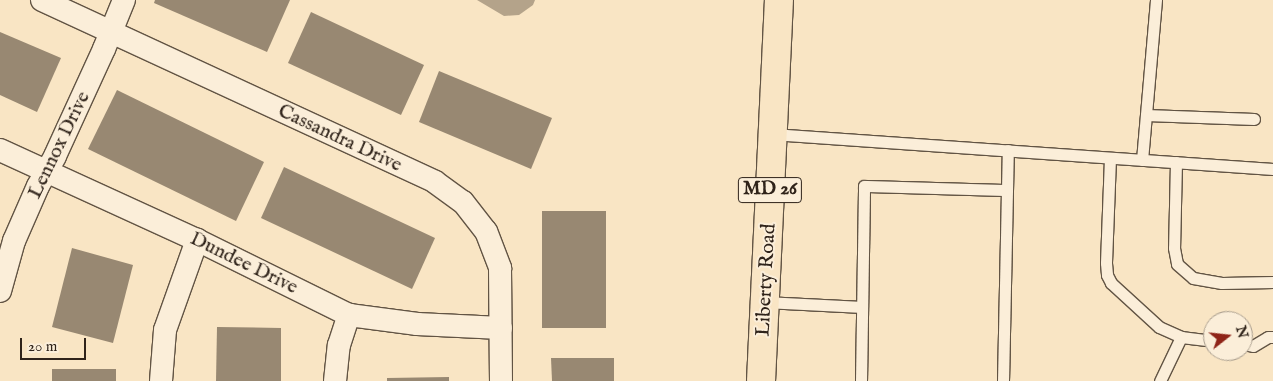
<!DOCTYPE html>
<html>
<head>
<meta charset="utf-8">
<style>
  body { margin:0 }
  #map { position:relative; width:1273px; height:381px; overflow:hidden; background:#f9e5c4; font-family:"IM FELL English",serif }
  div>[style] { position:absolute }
  .water>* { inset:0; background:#b4a38a }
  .building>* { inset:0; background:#988872 }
  .roads { filter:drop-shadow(1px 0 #625444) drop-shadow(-1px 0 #625444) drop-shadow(0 1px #625444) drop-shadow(0 -1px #625444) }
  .service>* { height:11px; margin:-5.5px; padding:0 5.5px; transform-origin:5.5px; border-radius:5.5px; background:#fbeed9 }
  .minor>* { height:22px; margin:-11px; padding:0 11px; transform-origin:11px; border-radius:11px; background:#fbeed9 }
  .primary>* { height:28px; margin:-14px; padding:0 14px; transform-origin:14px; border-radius:14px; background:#f9e5c4 }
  span { translate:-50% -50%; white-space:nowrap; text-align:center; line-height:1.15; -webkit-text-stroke:4px #fbeed9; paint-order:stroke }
  .shield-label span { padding:1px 4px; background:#fbeed9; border:1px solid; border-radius:4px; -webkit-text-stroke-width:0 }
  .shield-label { font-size:19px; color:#2f231a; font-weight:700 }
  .street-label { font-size:20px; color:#2f231a }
  .north { position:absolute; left:1203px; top:311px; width:50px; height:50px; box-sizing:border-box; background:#fbeed9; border:1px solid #a99d8d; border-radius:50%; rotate:74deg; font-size:14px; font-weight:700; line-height:20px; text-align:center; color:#2f231a }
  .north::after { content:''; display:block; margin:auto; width:18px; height:22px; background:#8f2418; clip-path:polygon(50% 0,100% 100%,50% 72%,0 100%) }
  .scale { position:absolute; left:20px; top:338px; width:66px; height:22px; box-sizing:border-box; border:2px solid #2f231a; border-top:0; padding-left:6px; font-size:15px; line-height:18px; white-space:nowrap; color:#2f231a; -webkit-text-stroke:4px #fbeed9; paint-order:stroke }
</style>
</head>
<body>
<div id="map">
  <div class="water">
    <i style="clip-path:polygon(477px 0,535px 0,533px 5px,519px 15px,504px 16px)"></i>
  </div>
  <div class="building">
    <i style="clip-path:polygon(155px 0,290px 0,267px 52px,154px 3px)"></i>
    <i style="clip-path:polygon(311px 12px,424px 65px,401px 115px,288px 63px)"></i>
    <i style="clip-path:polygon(0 32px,61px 58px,37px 112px,0 95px)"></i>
    <i style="clip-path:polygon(439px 71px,552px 118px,531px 169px,419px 122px)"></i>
    <i style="clip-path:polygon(117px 90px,264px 162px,236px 221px,88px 149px)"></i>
    <i style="clip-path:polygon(284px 167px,435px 238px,412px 289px,261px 218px)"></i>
    <i style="clip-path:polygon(542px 211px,606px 211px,606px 328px,542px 328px)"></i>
    <i style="clip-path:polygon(72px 248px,133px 265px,113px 343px,52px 327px)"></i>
    <i style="clip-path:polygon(217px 327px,281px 328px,281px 381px,216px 381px)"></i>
    <i style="clip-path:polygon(551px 358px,614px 358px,614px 381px,552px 381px)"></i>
    <i style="clip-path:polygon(52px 369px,116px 369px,116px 381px,52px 381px)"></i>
    <i style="clip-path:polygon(449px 377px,449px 381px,387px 381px,387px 378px)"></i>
  </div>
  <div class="roads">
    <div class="service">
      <i style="left:1146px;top:115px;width:108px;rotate:2.1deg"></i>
      <i style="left:772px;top:134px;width:502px;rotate:4deg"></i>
      <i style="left:1110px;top:158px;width:105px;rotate:92.2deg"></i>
      <i style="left:1106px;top:263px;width:12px;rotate:85deg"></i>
      <i style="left:1107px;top:275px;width:9px;rotate:63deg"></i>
      <i style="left:1111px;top:283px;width:65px;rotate:42.5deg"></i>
      <i style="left:1159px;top:327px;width:24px;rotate:24deg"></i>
      <i style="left:1181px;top:337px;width:32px;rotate:7deg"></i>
      <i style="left:1142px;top:160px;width:161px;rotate:-85deg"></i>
      <i style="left:1176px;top:162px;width:86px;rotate:91.3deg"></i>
      <i style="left:1174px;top:248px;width:16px;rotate:79deg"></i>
      <i style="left:1177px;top:264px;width:21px;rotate:41deg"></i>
      <i style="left:1193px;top:278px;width:29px;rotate:10deg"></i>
      <i style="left:1222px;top:283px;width:51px;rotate:-1.1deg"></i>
      <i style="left:765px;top:302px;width:97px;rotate:3deg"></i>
      <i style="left:1243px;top:344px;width:10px;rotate:11deg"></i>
      <i style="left:1253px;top:346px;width:17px;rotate:-31deg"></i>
      <i style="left:1268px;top:337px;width:5px"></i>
      <i style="left:861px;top:381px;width:195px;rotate:-89.1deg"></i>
      <i style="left:864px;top:186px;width:143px;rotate:1.6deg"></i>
      <i style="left:1003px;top:381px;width:231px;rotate:-88.8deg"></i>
      <i style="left:1160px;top:381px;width:49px;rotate:-64.5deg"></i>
    </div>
    <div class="minor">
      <i style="left:42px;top:0;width:433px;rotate:24.8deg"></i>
      <i style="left:435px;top:182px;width:34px;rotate:36deg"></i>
      <i style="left:463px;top:202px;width:37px;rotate:52deg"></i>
      <i style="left:486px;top:231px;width:40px;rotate:69deg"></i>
      <i style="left:500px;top:268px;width:113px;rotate:89.5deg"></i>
      <i style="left:0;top:150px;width:217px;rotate:24.6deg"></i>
      <i style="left:197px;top:240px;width:169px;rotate:26.3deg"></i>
      <i style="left:349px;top:315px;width:69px;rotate:7.5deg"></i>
      <i style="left:417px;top:324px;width:84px;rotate:2.7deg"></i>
      <i style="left:0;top:291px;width:52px;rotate:-74.4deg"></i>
      <i style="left:14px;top:241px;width:60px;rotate:-66.4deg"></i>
      <i style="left:38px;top:186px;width:34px;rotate:-60deg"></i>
      <i style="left:55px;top:156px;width:118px;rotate:-65.4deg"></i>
      <i style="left:104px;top:49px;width:53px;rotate:-67.8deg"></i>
      <i style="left:161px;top:381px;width:51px;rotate:-85.5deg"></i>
      <i style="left:165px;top:330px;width:96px;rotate:-70.4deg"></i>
      <i style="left:335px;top:381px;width:36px;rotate:-84deg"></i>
      <i style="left:339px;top:345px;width:32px;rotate:-72deg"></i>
    </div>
    <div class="primary">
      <i style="left:761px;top:381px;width:381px;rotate:-87.3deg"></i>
    </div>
  </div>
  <div class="shield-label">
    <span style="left:770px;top:190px">MD 26</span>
  </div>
  <div class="street-label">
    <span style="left:340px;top:138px;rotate:25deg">Cassandra Drive</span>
    <span style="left:59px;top:145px;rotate:-64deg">Lennox Drive</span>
    <span style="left:244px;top:263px;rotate:26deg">Dundee Drive</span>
    <span style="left:766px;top:280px;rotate:-87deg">Liberty Road</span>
  </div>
  <div class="north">N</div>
  <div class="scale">20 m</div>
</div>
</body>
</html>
